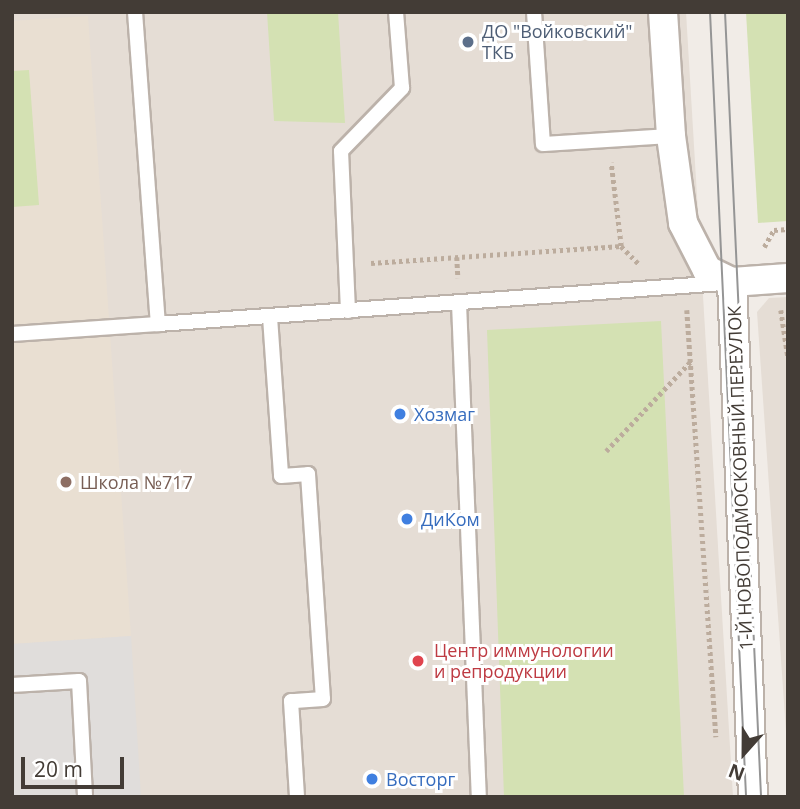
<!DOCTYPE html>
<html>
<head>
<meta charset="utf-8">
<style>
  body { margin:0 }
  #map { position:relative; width:800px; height:809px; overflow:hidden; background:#f1ece7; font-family:"Open Sans",sans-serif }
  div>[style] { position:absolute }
  .residential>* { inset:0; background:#e5ddd5 }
  .education>* { inset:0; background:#e9dfd2 }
  .green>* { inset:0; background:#d4e1b3 }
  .parking>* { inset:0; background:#e0dddb }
  .path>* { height:4.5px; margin-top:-2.25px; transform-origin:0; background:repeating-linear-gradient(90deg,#bcac9d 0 3.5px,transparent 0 7px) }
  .roads { filter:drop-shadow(2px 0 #bcb2aa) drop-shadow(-2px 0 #bcb2aa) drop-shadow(0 2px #bcb2aa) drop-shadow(0 -2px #bcb2aa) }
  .service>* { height:14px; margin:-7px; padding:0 7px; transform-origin:7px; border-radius:7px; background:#fff }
  .minor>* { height:28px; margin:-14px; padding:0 14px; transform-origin:14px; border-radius:14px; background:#fff }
  .tram>* { height:2px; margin:-1px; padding:0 1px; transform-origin:1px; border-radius:1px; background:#959595 }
  .dots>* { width:19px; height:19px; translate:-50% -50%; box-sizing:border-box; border:4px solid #fff; border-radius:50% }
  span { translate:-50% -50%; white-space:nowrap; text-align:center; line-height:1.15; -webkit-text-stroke:6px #fff; paint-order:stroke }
  .service-label { font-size:18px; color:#4e5e75 }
  .left { translate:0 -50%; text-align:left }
  .shop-label { font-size:18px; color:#366cbe }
  .street-label { font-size:18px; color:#433c36 }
  .education-label { font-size:18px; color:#785e54 }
  .health-label { font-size:18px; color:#be3a42 }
  .frame { position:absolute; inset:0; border:14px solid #433c36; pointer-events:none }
  .north { position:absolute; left:709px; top:718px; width:70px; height:70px; -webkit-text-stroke:5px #fff; paint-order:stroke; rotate:201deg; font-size:19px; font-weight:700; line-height:28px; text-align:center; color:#433c36 }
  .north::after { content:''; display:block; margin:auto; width:24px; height:32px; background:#433c36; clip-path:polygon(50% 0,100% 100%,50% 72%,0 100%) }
  .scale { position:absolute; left:21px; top:757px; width:103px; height:32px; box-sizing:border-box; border:4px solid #433c36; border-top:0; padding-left:9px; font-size:21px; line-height:24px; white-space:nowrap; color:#433c36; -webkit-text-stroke:5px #fff; paint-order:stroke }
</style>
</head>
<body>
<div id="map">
  <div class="residential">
    <i style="clip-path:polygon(12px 12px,686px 12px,733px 797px,12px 797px)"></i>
    <i style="clip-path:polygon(788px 297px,788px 761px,757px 312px,769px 298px)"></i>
  </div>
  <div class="education">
    <i style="clip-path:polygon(88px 16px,131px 636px,12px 644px,12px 21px)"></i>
  </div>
  <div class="green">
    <i style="clip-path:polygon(267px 12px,338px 12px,345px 123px,274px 121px)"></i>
    <i style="clip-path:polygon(746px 12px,788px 12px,788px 221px,758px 223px)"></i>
    <i style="clip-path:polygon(29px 70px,39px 205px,12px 207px,12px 71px)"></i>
    <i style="clip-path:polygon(661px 321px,684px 797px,504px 797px,487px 330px)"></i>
  </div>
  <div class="parking">
    <i style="clip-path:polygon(131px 636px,141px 797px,12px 797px,12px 644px)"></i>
  </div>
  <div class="path">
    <i style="left:621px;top:246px;width:27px;rotate:45deg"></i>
    <i style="left:764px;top:247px;width:20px;rotate:-60deg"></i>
    <i style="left:774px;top:230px;width:14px;rotate:-4deg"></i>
    <i style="left:457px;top:257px;width:21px;rotate:87deg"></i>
    <i style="left:371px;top:263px;width:251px;rotate:-3.9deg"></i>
    <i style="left:621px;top:246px;width:84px;rotate:-96.9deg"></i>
    <i style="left:687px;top:310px;width:428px;rotate:86.1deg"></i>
    <i style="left:781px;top:310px;width:48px;rotate:81.5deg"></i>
    <i style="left:606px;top:451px;width:124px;rotate:-46.6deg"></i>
  </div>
  <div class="roads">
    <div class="service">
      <i style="left:135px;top:12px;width:313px;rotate:85.8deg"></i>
      <i style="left:158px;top:324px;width:566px;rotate:-4.15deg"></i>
      <i style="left:534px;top:12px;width:132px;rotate:86.1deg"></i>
      <i style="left:543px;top:144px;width:128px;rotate:-3.6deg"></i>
      <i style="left:459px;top:303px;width:494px;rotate:87.7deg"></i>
      <i style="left:348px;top:311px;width:160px;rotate:-92.5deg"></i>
      <i style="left:341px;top:151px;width:88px;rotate:-45.9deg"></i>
      <i style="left:402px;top:88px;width:76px;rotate:-94.5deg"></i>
      <i style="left:270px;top:317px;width:159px;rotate:86deg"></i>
      <i style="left:281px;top:476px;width:27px;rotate:-4deg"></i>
      <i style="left:308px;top:474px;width:225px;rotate:86.2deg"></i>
      <i style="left:323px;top:699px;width:32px;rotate:176deg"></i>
      <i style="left:291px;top:701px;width:96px;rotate:86.4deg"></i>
      <i style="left:12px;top:334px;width:146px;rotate:-3.9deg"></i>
      <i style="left:12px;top:685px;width:67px;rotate:-3.4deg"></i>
      <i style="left:79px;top:681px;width:116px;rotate:87deg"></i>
    </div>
    <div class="minor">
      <i style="left:663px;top:12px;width:124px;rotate:86.3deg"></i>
      <i style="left:671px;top:136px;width:88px;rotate:82.1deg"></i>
      <i style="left:683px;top:223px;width:53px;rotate:62.9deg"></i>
      <i style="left:707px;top:270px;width:28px;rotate:26deg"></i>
      <i style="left:732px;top:282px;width:515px;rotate:87.66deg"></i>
      <i style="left:732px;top:282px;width:56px;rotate:-4.1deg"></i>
    </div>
  </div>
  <div class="tram">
    <i style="left:710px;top:12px;width:786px;rotate:87.37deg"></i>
    <i style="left:725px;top:12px;width:786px;rotate:87.37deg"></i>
  </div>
  <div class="dots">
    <i style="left:468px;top:42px;background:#5c6f8a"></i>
    <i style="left:400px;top:414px;background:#3f7fe0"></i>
    <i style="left:66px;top:482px;background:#8d6e63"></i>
    <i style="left:407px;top:519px;background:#3f7fe0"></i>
    <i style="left:418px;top:661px;background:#e0444e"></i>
    <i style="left:372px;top:779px;background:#3f7fe0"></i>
  </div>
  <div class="service-label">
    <span class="left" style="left:482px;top:42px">ДО "Войковский"<br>ТКБ</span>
  </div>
  <div class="shop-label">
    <span class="left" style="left:414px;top:414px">Хозмаг</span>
    <span class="left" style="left:421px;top:519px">ДиКом</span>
    <span class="left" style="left:386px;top:779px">Восторг</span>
  </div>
  <div class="street-label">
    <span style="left:740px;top:478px;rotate:-92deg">1-Й НОВОПОДМОСКОВНЫЙ ПЕРЕУЛОК</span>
  </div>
  <div class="education-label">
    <span class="left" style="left:80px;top:482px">Школа №717</span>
  </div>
  <div class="health-label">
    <span class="left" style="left:434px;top:661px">Центр иммунологии<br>и репродукции</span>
  </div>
  <div class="frame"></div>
  <div class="north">N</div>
  <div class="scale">20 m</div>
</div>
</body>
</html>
